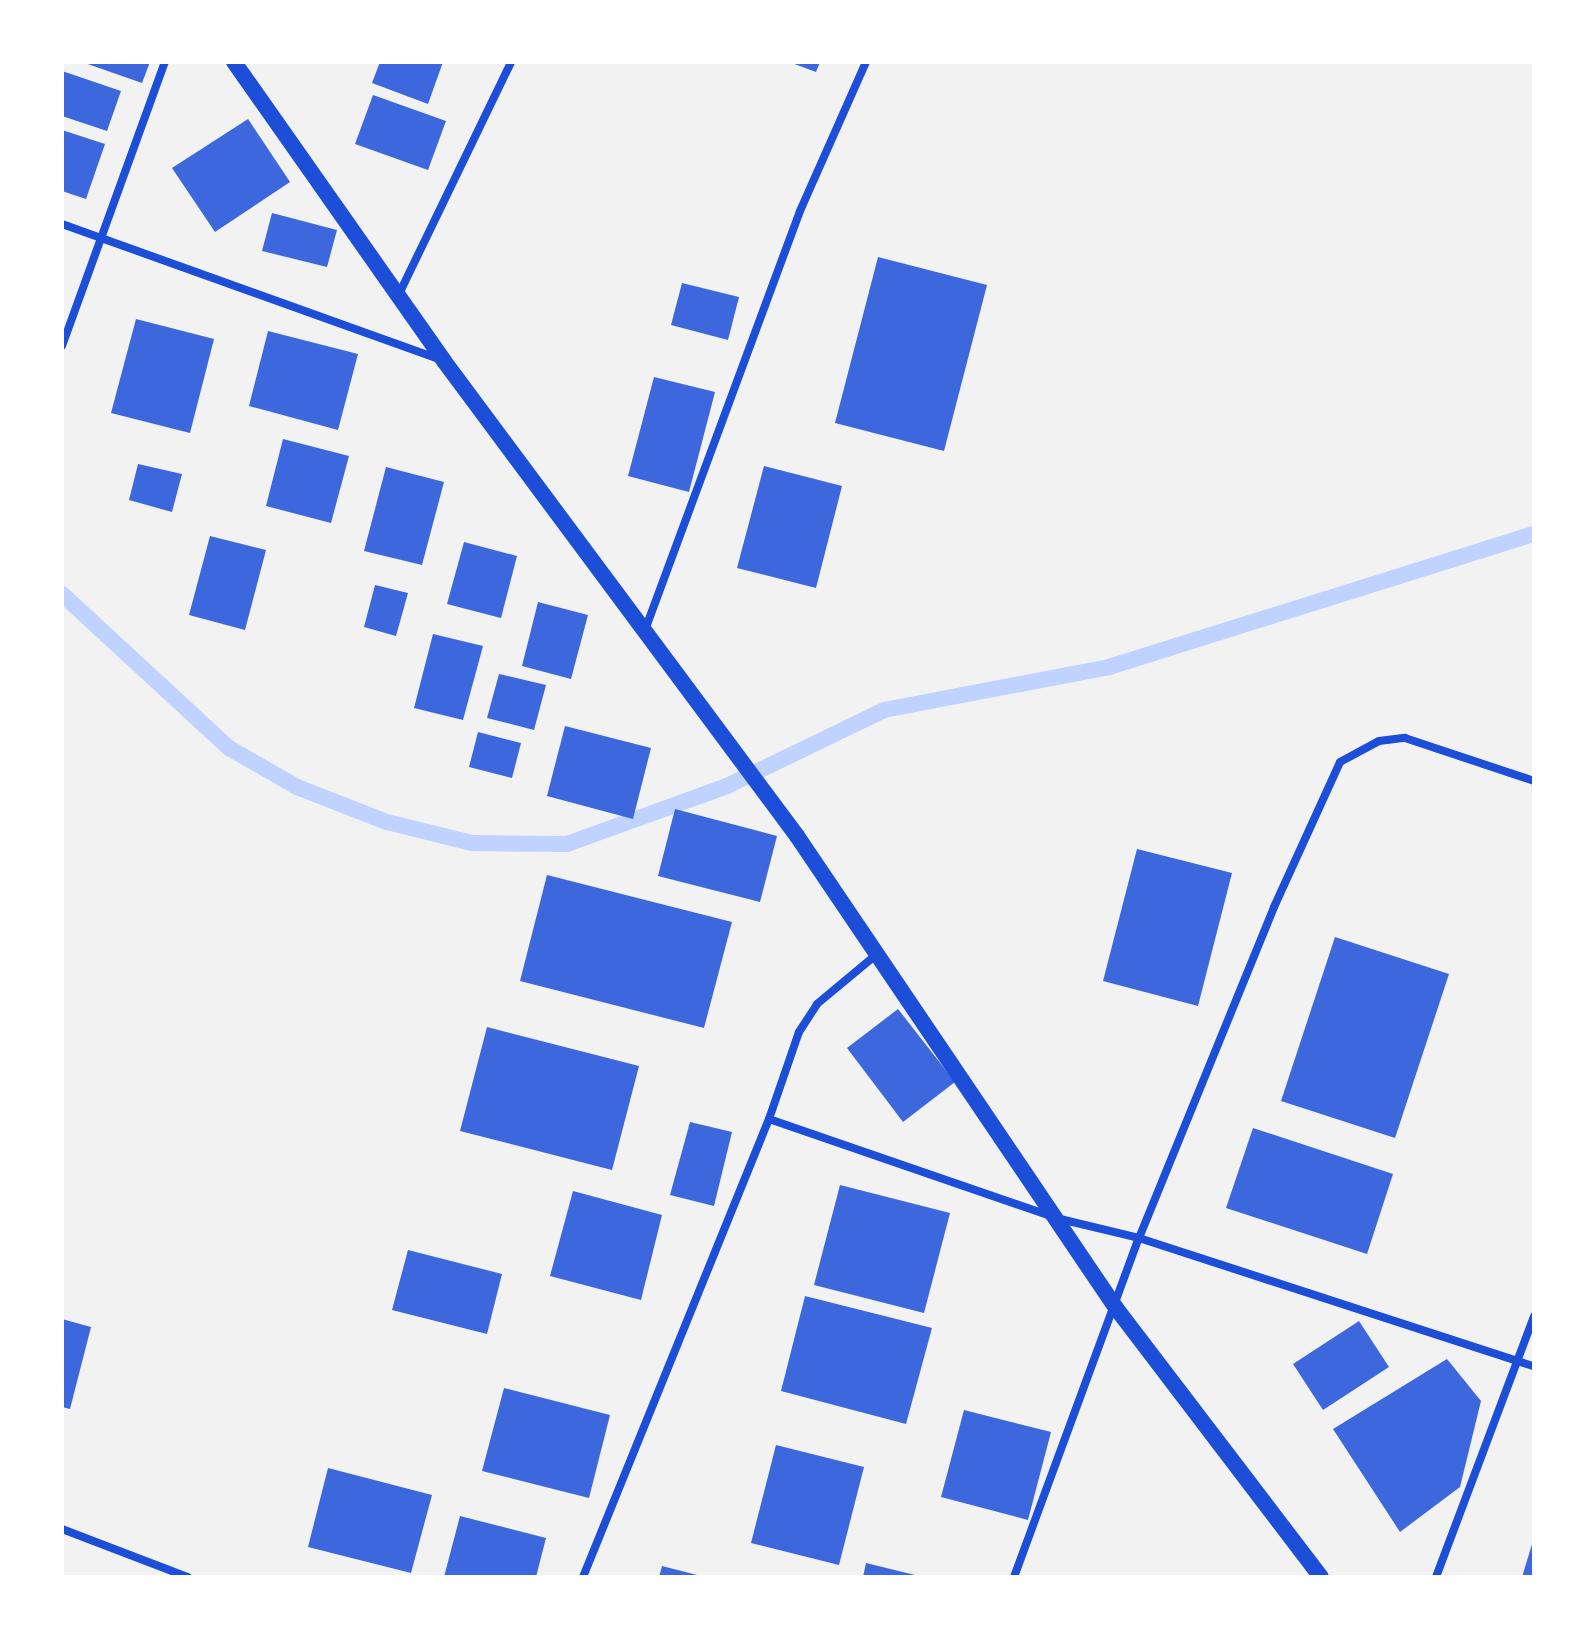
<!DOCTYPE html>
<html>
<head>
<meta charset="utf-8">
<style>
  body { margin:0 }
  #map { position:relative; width:1596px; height:1639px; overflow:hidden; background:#f2f2f2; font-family:Roboto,sans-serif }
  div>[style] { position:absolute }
  .stream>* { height:16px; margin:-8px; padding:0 8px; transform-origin:8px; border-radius:8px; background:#bfd3fe }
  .building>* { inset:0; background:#3d67dc }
  .minor>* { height:8px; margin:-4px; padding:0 4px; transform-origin:4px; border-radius:4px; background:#1d4ed8 }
  .secondary>* { height:16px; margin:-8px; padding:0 8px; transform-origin:8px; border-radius:8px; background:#1d4ed8 }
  span { translate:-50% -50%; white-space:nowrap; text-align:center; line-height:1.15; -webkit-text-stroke:7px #fff; paint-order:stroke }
  .frame { position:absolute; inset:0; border:64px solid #fff; pointer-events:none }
</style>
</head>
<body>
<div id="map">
  <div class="stream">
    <i style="left:62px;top:594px;width:227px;rotate:42.7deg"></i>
    <i style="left:229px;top:748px;width:78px;rotate:29.8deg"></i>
    <i style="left:297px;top:787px;width:97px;rotate:21.3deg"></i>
    <i style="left:387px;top:822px;width:88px;rotate:13.9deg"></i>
    <i style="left:472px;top:843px;width:95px;rotate:0.6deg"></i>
    <i style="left:567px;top:844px;width:170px;rotate:-19.9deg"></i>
    <i style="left:727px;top:786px;width:174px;rotate:-25.8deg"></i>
    <i style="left:884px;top:710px;width:229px;rotate:-10.8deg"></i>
    <i style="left:1109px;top:667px;width:445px;rotate:-17.4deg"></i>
  </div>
  <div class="building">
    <i style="clip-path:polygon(82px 62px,150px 62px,142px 83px)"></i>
    <i style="clip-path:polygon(380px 62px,443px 62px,428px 104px,372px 83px)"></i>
    <i style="clip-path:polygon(789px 62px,820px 62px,816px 72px)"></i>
    <i style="clip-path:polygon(62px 71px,121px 91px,107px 131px,62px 116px)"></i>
    <i style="clip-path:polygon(373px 95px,446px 121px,428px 170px,355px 144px)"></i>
    <i style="clip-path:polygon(248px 119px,290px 182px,215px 232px,172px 168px)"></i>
    <i style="clip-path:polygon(62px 130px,105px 144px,86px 199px,62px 191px)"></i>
    <i style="clip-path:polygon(272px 213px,337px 230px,327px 267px,262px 251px)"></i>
    <i style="clip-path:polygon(878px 257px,987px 285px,944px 451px,835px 423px)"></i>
    <i style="clip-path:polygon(682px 283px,739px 297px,728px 340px,671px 325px)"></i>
    <i style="clip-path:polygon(136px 319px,214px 339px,190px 433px,111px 413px)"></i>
    <i style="clip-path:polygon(268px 331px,358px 354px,338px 430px,249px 406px)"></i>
    <i style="clip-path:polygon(654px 377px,715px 392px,689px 492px,628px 476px)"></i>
    <i style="clip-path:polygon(283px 439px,349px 456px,331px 523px,266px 506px)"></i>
    <i style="clip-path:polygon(138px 464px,182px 474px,172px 512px,129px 500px)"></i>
    <i style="clip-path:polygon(764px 466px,842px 486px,816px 588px,737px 568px)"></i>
    <i style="clip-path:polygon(386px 467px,444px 482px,422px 565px,364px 551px)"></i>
    <i style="clip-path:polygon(210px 536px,266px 550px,245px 630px,189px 615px)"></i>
    <i style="clip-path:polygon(464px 542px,517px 556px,501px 618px,447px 604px)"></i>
    <i style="clip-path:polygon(375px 585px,408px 593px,396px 636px,364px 627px)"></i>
    <i style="clip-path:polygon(538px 602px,588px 615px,571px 679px,522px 666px)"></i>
    <i style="clip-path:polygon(433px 634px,483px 646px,463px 720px,414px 708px)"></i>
    <i style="clip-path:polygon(499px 674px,546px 685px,534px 730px,487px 718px)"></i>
    <i style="clip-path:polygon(565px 726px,651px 748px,633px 819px,547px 796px)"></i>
    <i style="clip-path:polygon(478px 732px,521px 743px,512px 778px,469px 767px)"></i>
    <i style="clip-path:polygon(675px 809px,777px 836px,760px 902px,658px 876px)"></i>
    <i style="clip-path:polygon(1137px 849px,1232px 873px,1198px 1006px,1103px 981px)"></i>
    <i style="clip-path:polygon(547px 875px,732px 922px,704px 1028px,520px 981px)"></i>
    <i style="clip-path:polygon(1335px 937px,1449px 974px,1395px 1138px,1281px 1101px)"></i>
    <i style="clip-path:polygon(898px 1009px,955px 1082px,903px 1122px,847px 1048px)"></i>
    <i style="clip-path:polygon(487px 1027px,639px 1066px,612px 1170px,460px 1131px)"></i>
    <i style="clip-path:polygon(690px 1122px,732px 1132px,714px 1206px,670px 1195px)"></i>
    <i style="clip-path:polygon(1253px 1128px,1393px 1174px,1367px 1254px,1226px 1208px)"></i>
    <i style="clip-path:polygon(840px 1185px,950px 1213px,924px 1313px,814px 1285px)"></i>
    <i style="clip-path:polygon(573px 1191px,662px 1215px,641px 1300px,550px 1276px)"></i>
    <i style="clip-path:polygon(408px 1250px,502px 1274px,487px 1334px,392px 1310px)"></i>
    <i style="clip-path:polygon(805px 1296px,932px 1328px,906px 1424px,781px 1391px)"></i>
    <i style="clip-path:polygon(62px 1319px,91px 1327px,70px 1409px,62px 1407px)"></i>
    <i style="clip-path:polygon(1359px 1321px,1389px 1367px,1323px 1410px,1293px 1364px)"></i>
    <i style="clip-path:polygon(1447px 1359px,1481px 1401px,1460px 1487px,1400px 1532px,1333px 1429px)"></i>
    <i style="clip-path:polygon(504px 1388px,610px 1415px,589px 1498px,482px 1471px)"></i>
    <i style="clip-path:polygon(964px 1410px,1051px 1432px,1028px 1520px,941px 1497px)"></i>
    <i style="clip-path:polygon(776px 1445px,864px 1467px,839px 1565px,751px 1543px)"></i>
    <i style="clip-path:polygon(328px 1468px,432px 1495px,411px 1573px,308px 1547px)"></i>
    <i style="clip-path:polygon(460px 1516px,546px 1538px,536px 1577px,444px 1577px)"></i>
    <i style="clip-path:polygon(1533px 1541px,1534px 1577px,1522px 1577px)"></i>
    <i style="clip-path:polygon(866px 1563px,919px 1576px,918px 1577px,863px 1577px)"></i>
    <i style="clip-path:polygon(662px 1566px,701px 1576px,701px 1577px,659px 1577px)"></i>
  </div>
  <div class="minor">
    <i style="left:62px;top:224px;width:401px;rotate:19.7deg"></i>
    <i style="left:399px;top:294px;width:258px;rotate:-64.2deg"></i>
    <i style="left:62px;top:346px;width:302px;rotate:-70.1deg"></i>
    <i style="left:645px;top:630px;width:447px;rotate:-69.7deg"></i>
    <i style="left:800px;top:211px;width:163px;rotate:-66.1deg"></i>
    <i style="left:769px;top:1119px;width:308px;rotate:19deg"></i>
    <i style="left:1060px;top:1219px;width:81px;rotate:13.5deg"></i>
    <i style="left:1139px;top:1238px;width:415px;rotate:18deg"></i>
    <i style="left:62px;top:1529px;width:135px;rotate:20.9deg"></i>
    <i style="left:583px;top:1577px;width:494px;rotate:-67.9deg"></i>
    <i style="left:769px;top:1119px;width:92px;rotate:-71deg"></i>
    <i style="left:799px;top:1032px;width:33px;rotate:-57deg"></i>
    <i style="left:817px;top:1004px;width:78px;rotate:-39.8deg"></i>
    <i style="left:1014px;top:1577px;width:361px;rotate:-69.8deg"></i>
    <i style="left:1139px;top:1238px;width:357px;rotate:-67.8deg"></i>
    <i style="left:1274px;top:907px;width:159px;rotate:-65.5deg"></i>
    <i style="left:1340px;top:762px;width:44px;rotate:-28.3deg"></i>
    <i style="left:1379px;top:741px;width:26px;rotate:-7deg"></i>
    <i style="left:1405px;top:738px;width:136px;rotate:18.4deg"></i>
    <i style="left:1436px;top:1577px;width:279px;rotate:-69.4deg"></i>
  </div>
  <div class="secondary">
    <i style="left:234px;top:62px;width:365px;rotate:54.9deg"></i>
    <i style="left:444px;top:361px;width:592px;rotate:53.38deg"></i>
    <i style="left:797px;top:836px;width:570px;rotate:55.95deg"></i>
    <i style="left:1116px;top:1308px;width:338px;rotate:52.7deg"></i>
  </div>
  <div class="frame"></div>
</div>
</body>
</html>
